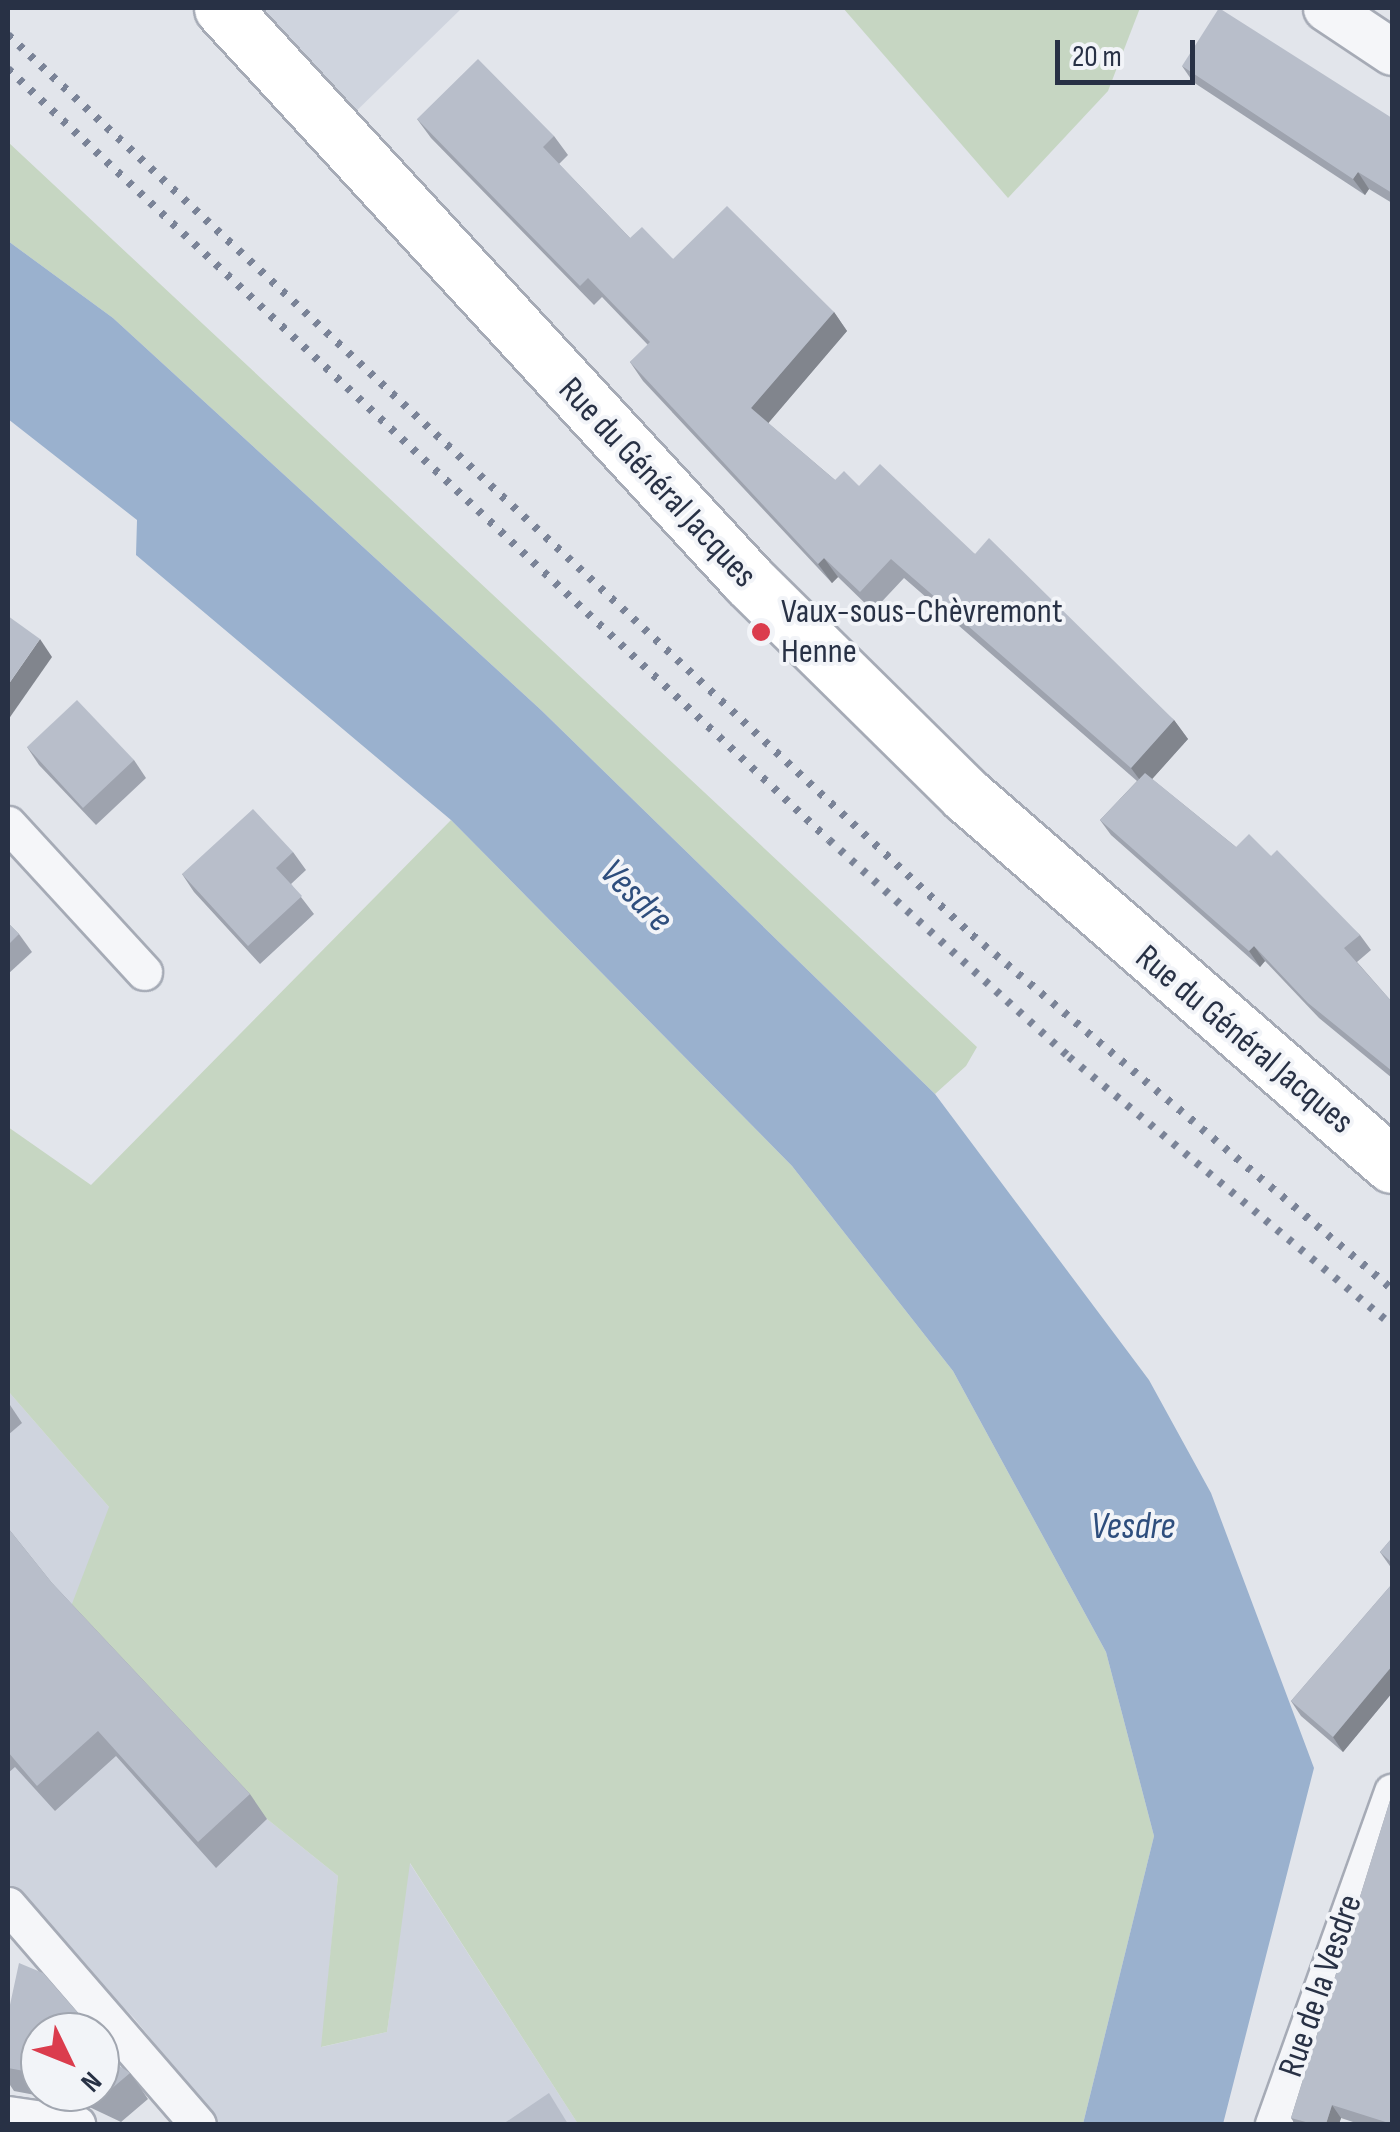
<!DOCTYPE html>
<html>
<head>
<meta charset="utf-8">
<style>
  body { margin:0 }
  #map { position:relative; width:1400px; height:2132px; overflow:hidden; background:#e2e5eb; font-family:"Sofia Sans Condensed",sans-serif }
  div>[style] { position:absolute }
  .built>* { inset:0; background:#cfd4de }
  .green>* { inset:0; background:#c6d6c2 }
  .water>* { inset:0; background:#9ab1ce }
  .roads { filter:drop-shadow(2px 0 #a6abb6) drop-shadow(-2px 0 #a6abb6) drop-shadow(0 2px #a6abb6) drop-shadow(0 -2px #a6abb6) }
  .minor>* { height:35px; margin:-17.5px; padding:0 17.5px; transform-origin:17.5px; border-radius:17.5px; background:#f5f6f9 }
  .tertiary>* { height:45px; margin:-22.5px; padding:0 22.5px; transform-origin:22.5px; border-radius:22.5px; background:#f5f6f9 }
  .primary>* { height:55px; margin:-27.5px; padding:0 27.5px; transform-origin:27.5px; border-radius:27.5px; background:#fff }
  .rail>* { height:8px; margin-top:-4px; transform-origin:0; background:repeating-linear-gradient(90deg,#7a8397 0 5px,transparent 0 15px) }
  .wall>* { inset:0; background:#9ea3ae }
  .shaded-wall>* { inset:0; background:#81858d }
  .building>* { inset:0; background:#b8beca }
  .dots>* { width:28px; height:28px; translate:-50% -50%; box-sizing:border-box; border:5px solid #f2f4f8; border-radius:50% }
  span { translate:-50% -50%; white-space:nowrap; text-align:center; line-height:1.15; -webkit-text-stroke:8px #f2f4f8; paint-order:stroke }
  .street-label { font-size:35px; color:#283145 }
  .poi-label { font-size:35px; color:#283145 }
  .left { translate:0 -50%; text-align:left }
  .water-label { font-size:38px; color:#2e4e7d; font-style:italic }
  .frame { position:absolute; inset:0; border:10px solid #283145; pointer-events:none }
  .north { position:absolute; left:20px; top:2012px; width:100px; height:100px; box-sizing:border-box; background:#f2f4f8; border:2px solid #a1a6b0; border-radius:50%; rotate:133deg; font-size:28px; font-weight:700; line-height:40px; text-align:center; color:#283145 }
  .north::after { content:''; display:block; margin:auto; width:35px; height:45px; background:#db3c4d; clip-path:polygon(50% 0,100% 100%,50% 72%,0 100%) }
  .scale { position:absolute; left:1055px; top:40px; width:140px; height:45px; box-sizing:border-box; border:5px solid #283145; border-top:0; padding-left:12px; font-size:30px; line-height:35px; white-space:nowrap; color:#283145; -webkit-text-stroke:8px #f2f4f8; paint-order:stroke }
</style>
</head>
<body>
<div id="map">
  <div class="built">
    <i style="clip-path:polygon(254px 8px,462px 8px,345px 122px)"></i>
    <i style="clip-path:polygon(8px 1391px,109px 1507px,267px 1819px,338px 1876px,322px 2047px,387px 2032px,409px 1862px,578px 2124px,220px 2124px,134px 2018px,8px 1895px)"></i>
  </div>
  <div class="green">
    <i style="clip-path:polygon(843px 8px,1140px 8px,1108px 91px,1008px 198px)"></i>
    <i style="clip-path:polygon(8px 142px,977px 1047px,966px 1066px,935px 1094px,541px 710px,113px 318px,8px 241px)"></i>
    <i style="clip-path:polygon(451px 820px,792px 1166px,953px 1371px,1106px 1652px,1154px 1836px,1083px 2124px,578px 2124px,410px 1863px,387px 2032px,321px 2047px,338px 1876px,267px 1819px,70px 1609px,109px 1507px,8px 1391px,8px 1127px,91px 1185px)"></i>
  </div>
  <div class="water">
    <i style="clip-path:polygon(8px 241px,113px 318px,541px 710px,935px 1094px,1149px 1380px,1211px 1493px,1314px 1768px,1223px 2124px,1083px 2124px,1154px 1836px,1106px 1652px,953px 1371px,792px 1166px,451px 820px,136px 555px,137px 520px,8px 419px)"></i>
  </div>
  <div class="roads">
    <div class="minor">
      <i style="left:8px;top:824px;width:201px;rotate:47.4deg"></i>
      <i style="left:8px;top:1905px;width:290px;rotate:49.1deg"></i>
      <i style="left:8px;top:2114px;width:70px;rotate:8.2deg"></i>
      <i style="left:1273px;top:2124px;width:353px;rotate:-70.3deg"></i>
    </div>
    <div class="tertiary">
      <i style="left:1326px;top:8px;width:79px;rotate:33.7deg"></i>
    </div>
    <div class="primary">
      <i style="left:222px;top:8px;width:778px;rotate:47.39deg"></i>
      <i style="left:749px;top:581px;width:305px;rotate:44.6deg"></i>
      <i style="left:966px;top:795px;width:564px;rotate:40.98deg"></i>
    </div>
  </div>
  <div class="rail">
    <i style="left:8px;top:35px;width:1319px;rotate:43.03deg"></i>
    <i style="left:972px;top:935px;width:549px;rotate:40.13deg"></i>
    <i style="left:8px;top:69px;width:1126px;rotate:43.2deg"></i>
    <i style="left:829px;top:840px;width:324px;rotate:42.1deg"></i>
    <i style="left:1069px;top:1057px;width:420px;rotate:39.7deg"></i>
  </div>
  <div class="wall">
    <i style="clip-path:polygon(1182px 66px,1392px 118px,1392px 203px,1369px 189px,1365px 195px,1193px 82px)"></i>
    <i style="clip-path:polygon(417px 119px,554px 136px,568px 155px,559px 164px,630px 238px,673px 259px,834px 312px,847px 331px,768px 423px,835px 480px,859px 486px,975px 554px,1174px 720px,1188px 739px,1152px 779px,1236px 847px,1271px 856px,1360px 935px,1371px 950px,1357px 962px,1392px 1002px,1392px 1078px,1319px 1018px,1265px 961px,1260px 967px,1111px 835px,1100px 820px,1137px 781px,904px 578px,873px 611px,838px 577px,832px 583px,643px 381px,630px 362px,648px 345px,602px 297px,594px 305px,431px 138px)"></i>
    <i style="clip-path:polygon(27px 747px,134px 760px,146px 778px,96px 825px,39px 765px)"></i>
    <i style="clip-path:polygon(293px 852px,306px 870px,291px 884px,314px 914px,260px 964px,194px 892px,182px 874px)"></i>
    <i style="clip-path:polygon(8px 923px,19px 934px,32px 952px,8px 974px)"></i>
    <i style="clip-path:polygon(8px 1402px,22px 1423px,8px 1435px)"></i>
    <i style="clip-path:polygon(8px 1528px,52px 1583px,250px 1794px,267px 1819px,216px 1868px,116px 1756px,55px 1811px,15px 1767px,8px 1773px)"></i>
    <i style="clip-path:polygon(1392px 1538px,1392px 1569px,1380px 1552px)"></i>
    <i style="clip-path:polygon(1392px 1584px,1392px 1693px,1343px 1752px,1301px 1716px,1291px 1701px)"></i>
    <i style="clip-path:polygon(1392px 1794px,1392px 2124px,1359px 2124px,1341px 2118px,1339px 2124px,1295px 2124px,1291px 2118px)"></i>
    <i style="clip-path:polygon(8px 2014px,85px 2021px,93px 2032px,40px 2032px,40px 2092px,100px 2092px,130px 2073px,148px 2099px,121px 2122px,83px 2104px,14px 2091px,8px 2082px)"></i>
  </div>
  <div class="shaded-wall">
    <i style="clip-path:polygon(1358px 172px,1369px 189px,1365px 195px,1353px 179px)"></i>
    <i style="clip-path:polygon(834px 312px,847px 331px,765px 427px,751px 408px)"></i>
    <i style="clip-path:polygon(824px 558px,838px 577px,832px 583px,818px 564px)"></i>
    <i style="clip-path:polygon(40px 639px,52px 657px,8px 720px,8px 685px)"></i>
    <i style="clip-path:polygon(1174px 720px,1188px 739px,1145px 787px,1131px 768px)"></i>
    <i style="clip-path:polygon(1254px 946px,1265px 961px,1260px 967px,1249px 951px)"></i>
    <i style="clip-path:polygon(1392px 1666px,1392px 1693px,1343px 1752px,1333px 1737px)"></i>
    <i style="clip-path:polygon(85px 2021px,93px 2032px,77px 2032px)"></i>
    <i style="clip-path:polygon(1332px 2105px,1341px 2118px,1339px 2124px,1326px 2124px)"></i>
  </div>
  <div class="building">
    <i style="clip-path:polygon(1219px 8px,1392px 118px,1392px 193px,1358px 172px,1353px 179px,1182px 66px)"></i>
    <i style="clip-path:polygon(478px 59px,554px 136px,543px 147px,630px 238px,642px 227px,673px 259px,727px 206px,834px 312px,751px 408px,835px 480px,844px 471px,859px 486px,880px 464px,975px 554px,989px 538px,1174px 720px,1131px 768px,891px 559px,860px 592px,824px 558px,818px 564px,630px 362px,650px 342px,588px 278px,580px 286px,417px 119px)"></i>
    <i style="clip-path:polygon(8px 616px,40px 639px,8px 685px)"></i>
    <i style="clip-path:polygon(77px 700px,134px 760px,83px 808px,27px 747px)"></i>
    <i style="clip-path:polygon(1145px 773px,1236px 847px,1249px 834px,1271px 856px,1277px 850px,1360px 935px,1344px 948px,1392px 1002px,1392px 1071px,1308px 1003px,1254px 946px,1249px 951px,1100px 820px)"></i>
    <i style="clip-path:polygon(253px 809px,293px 852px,276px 868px,302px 896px,248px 946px,182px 874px)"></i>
    <i style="clip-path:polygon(8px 923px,19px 934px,8px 945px)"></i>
    <i style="clip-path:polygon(8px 1528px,52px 1583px,250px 1794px,198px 1842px,98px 1731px,37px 1786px,8px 1752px)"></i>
    <i style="clip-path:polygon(1392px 1538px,1392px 1563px,1380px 1552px)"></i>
    <i style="clip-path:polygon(1392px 1584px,1392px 1666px,1333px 1737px,1291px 1701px)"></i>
    <i style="clip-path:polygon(1392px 1794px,1392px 2124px,1332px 2105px,1326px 2124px,1313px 2124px,1291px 2118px)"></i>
    <i style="clip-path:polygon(19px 1963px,43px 1973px,85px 2021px,77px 2032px,40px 2032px,40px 2074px,8px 2068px,8px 2014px)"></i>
    <i style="clip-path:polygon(100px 2053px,130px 2073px,103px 2096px,94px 2092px,100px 2092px)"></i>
    <i style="clip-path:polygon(549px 2093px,568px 2124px,503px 2124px)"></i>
  </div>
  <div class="dots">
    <i style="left:761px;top:632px;background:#db3c4d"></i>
  </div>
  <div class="street-label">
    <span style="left:657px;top:483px;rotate:47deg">Rue du Général Jacques</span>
    <span style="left:1244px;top:1040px;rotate:40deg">Rue du Général Jacques</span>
    <span style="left:1321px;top:1986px;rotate:-71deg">Rue de la Vesdre</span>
  </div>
  <div class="poi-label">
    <span class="left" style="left:781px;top:632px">Vaux-sous-Chèvremont<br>Henne</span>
  </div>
  <div class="water-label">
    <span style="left:636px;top:896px;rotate:45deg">Vesdre</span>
    <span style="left:1133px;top:1527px">Vesdre</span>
  </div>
  <div class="frame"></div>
  <div class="north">N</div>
  <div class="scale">20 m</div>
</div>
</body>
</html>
